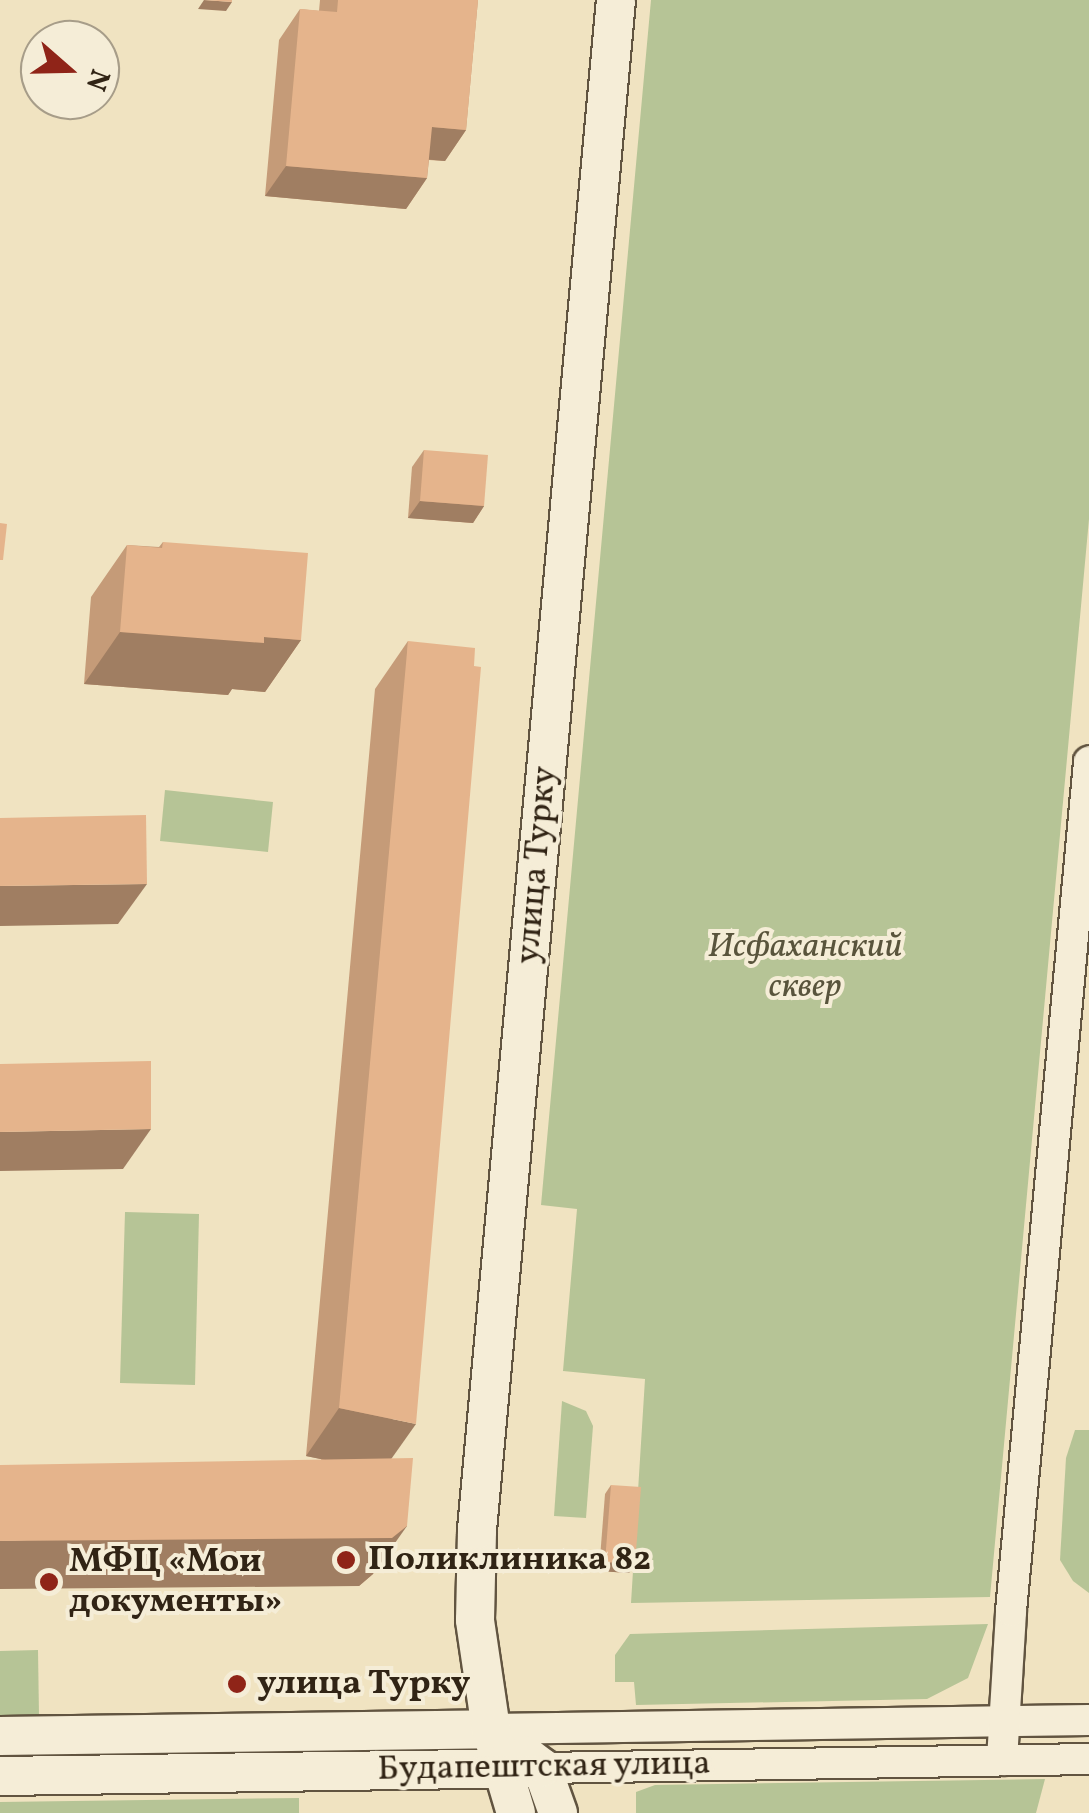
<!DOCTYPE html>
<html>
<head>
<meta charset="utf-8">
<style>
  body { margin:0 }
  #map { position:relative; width:1089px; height:1813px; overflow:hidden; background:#f0e3c1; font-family:Vollkorn,serif }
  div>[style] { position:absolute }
  .green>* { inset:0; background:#b6c496 }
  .roads { filter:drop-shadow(2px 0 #615440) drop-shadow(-2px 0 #615440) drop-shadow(0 2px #615440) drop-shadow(0 -2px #615440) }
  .minor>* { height:30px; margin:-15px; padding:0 15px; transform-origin:15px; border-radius:15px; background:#f5edd7 }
  .tertiary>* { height:38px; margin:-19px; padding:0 19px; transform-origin:19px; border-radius:19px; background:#f5edd7 }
  .wall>* { inset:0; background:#c59b78 }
  .shaded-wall>* { inset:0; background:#a07e62 }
  .building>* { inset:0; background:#e5b48c }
  .dots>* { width:28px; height:28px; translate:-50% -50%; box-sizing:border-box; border:5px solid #f5edd7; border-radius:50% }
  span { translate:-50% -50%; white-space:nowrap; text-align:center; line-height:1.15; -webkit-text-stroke:8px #f5edd7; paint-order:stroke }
  .street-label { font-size:35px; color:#312415 }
  .park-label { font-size:35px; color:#59543c; font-style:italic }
  .poi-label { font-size:35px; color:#312415; font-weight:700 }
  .left { translate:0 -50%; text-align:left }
  .north { position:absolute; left:20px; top:20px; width:100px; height:100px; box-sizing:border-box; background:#f5edd7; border:2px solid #a79d89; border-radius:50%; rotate:110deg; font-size:28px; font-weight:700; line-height:40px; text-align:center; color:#312415 }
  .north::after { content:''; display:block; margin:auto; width:35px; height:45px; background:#8f2418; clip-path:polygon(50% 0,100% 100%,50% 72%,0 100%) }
</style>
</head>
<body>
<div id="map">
  <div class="green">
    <i style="clip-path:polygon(651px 0,1089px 0,1089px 519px,990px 1597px,631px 1603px,645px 1379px,563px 1371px,577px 1209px,541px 1205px)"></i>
    <i style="clip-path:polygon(165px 790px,273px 802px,268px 852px,160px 841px)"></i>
    <i style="clip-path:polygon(125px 1212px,199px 1214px,195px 1385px,120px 1383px)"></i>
    <i style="clip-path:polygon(562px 1401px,586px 1411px,593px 1426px,586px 1518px,554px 1516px)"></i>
    <i style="clip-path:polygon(1075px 1430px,1089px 1430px,1089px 1593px,1073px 1581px,1060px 1560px,1066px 1458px)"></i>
    <i style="clip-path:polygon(988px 1624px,968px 1678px,927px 1699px,636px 1705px,634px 1682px,615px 1682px,615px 1655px,630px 1634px)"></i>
    <i style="clip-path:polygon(38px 1650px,39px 1716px,0 1717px,0 1651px)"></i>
    <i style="clip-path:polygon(1045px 1779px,1036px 1813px,636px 1813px,636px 1792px,655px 1785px)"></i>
    <i style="clip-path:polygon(299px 1798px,299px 1813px,0 1813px,0 1802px)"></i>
  </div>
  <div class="roads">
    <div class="minor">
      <i style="left:491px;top:1729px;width:598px;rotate:-0.86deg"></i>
      <i style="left:1002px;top:1760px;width:149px;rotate:-86.5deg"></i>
      <i style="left:1011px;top:1611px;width:853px;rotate:-84.75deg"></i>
      <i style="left:542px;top:1768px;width:547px;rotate:-0.94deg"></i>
    </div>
    <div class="tertiary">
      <i style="left:0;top:1736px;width:491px;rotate:-0.8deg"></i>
      <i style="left:525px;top:1755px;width:21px;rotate:37deg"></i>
      <i style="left:542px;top:1768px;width:48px;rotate:70.4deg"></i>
      <i style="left:0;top:1776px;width:542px;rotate:-0.85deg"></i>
      <i style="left:516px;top:1813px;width:88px;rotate:-106.6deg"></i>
      <i style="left:491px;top:1729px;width:110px;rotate:-98.4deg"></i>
      <i style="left:475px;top:1620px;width:90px;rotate:-88.7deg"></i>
      <i style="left:477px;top:1530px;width:1536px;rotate:-84.81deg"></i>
    </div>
  </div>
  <div class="wall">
    <i style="clip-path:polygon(320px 0,478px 0,466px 130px,445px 161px,429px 160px,427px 178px,406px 209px,265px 196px,279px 40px,300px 9px,319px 11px)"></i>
    <i style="clip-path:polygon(424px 450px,484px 506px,473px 523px,408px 518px,412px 467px)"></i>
    <i style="clip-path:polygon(163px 542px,301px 640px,265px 692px,232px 689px,228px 695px,84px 684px,91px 597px,127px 545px,159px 547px)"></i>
    <i style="clip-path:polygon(408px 641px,391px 1458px,373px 1574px,359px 1586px,321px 1459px,306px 1456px,375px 689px)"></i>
    <i style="clip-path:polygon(611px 1485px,629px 1573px,599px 1571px,605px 1494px)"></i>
  </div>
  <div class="shaded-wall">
    <i style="clip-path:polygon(204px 0,232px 2px,226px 11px,198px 9px)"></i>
    <i style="clip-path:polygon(432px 127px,466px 130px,445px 161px,411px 158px)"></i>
    <i style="clip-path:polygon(286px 166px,427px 178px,406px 209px,265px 196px)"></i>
    <i style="clip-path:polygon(420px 501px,484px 506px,473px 523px,408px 518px)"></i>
    <i style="clip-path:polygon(120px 632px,264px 637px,301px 640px,265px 692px,232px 689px,228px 695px,84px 684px)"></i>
    <i style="clip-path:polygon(147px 884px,118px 924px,0 926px,0 886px)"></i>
    <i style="clip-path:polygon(151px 1129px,123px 1169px,0 1171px,0 1132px)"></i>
    <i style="clip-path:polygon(339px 1408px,416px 1424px,382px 1472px,306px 1456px)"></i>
    <i style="clip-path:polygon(407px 1526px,373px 1574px,359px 1586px,0 1589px,0 1541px)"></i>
    <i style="clip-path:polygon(605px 1562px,635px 1564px,629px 1573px,599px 1571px)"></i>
  </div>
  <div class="building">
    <i style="clip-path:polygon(204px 0,232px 0,232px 2px)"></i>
    <i style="clip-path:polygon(338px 0,478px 0,466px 130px,432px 127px,427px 178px,286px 166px,300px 9px,337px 12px)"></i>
    <i style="clip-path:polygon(424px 450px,488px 455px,484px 506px,420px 501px)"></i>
    <i style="clip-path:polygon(0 523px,7px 524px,3px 560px,0 560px)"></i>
    <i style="clip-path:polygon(163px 542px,308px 553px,301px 640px,264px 637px,264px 643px,120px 632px,127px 545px,162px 548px)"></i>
    <i style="clip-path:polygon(408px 641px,475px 648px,474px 666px,481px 667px,416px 1424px,339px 1408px)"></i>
    <i style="clip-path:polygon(146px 815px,147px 884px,0 886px,0 818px)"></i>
    <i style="clip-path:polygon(151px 1061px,151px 1129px,0 1132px,0 1064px)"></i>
    <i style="clip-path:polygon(413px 1458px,407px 1526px,392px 1538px,0 1541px,0 1465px)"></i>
    <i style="clip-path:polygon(611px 1485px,641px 1487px,635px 1564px,605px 1562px)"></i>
  </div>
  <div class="dots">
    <i style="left:346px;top:1560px;background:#8f2418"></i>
    <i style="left:49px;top:1582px;background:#8f2418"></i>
    <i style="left:237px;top:1684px;background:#8f2418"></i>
  </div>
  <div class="street-label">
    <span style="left:537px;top:865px;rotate:-85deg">улица Турку</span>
    <span style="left:544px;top:1767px;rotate:-1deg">Будапештская улица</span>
  </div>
  <div class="park-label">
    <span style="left:805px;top:967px">Исфаханский<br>сквер</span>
  </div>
  <div class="poi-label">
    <span class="left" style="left:368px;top:1560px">Поликлиника 82</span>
    <span class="left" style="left:69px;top:1582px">МФЦ «Мои<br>документы»</span>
    <span class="left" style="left:257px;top:1684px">улица Турку</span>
  </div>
  <div class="north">N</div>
</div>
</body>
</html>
